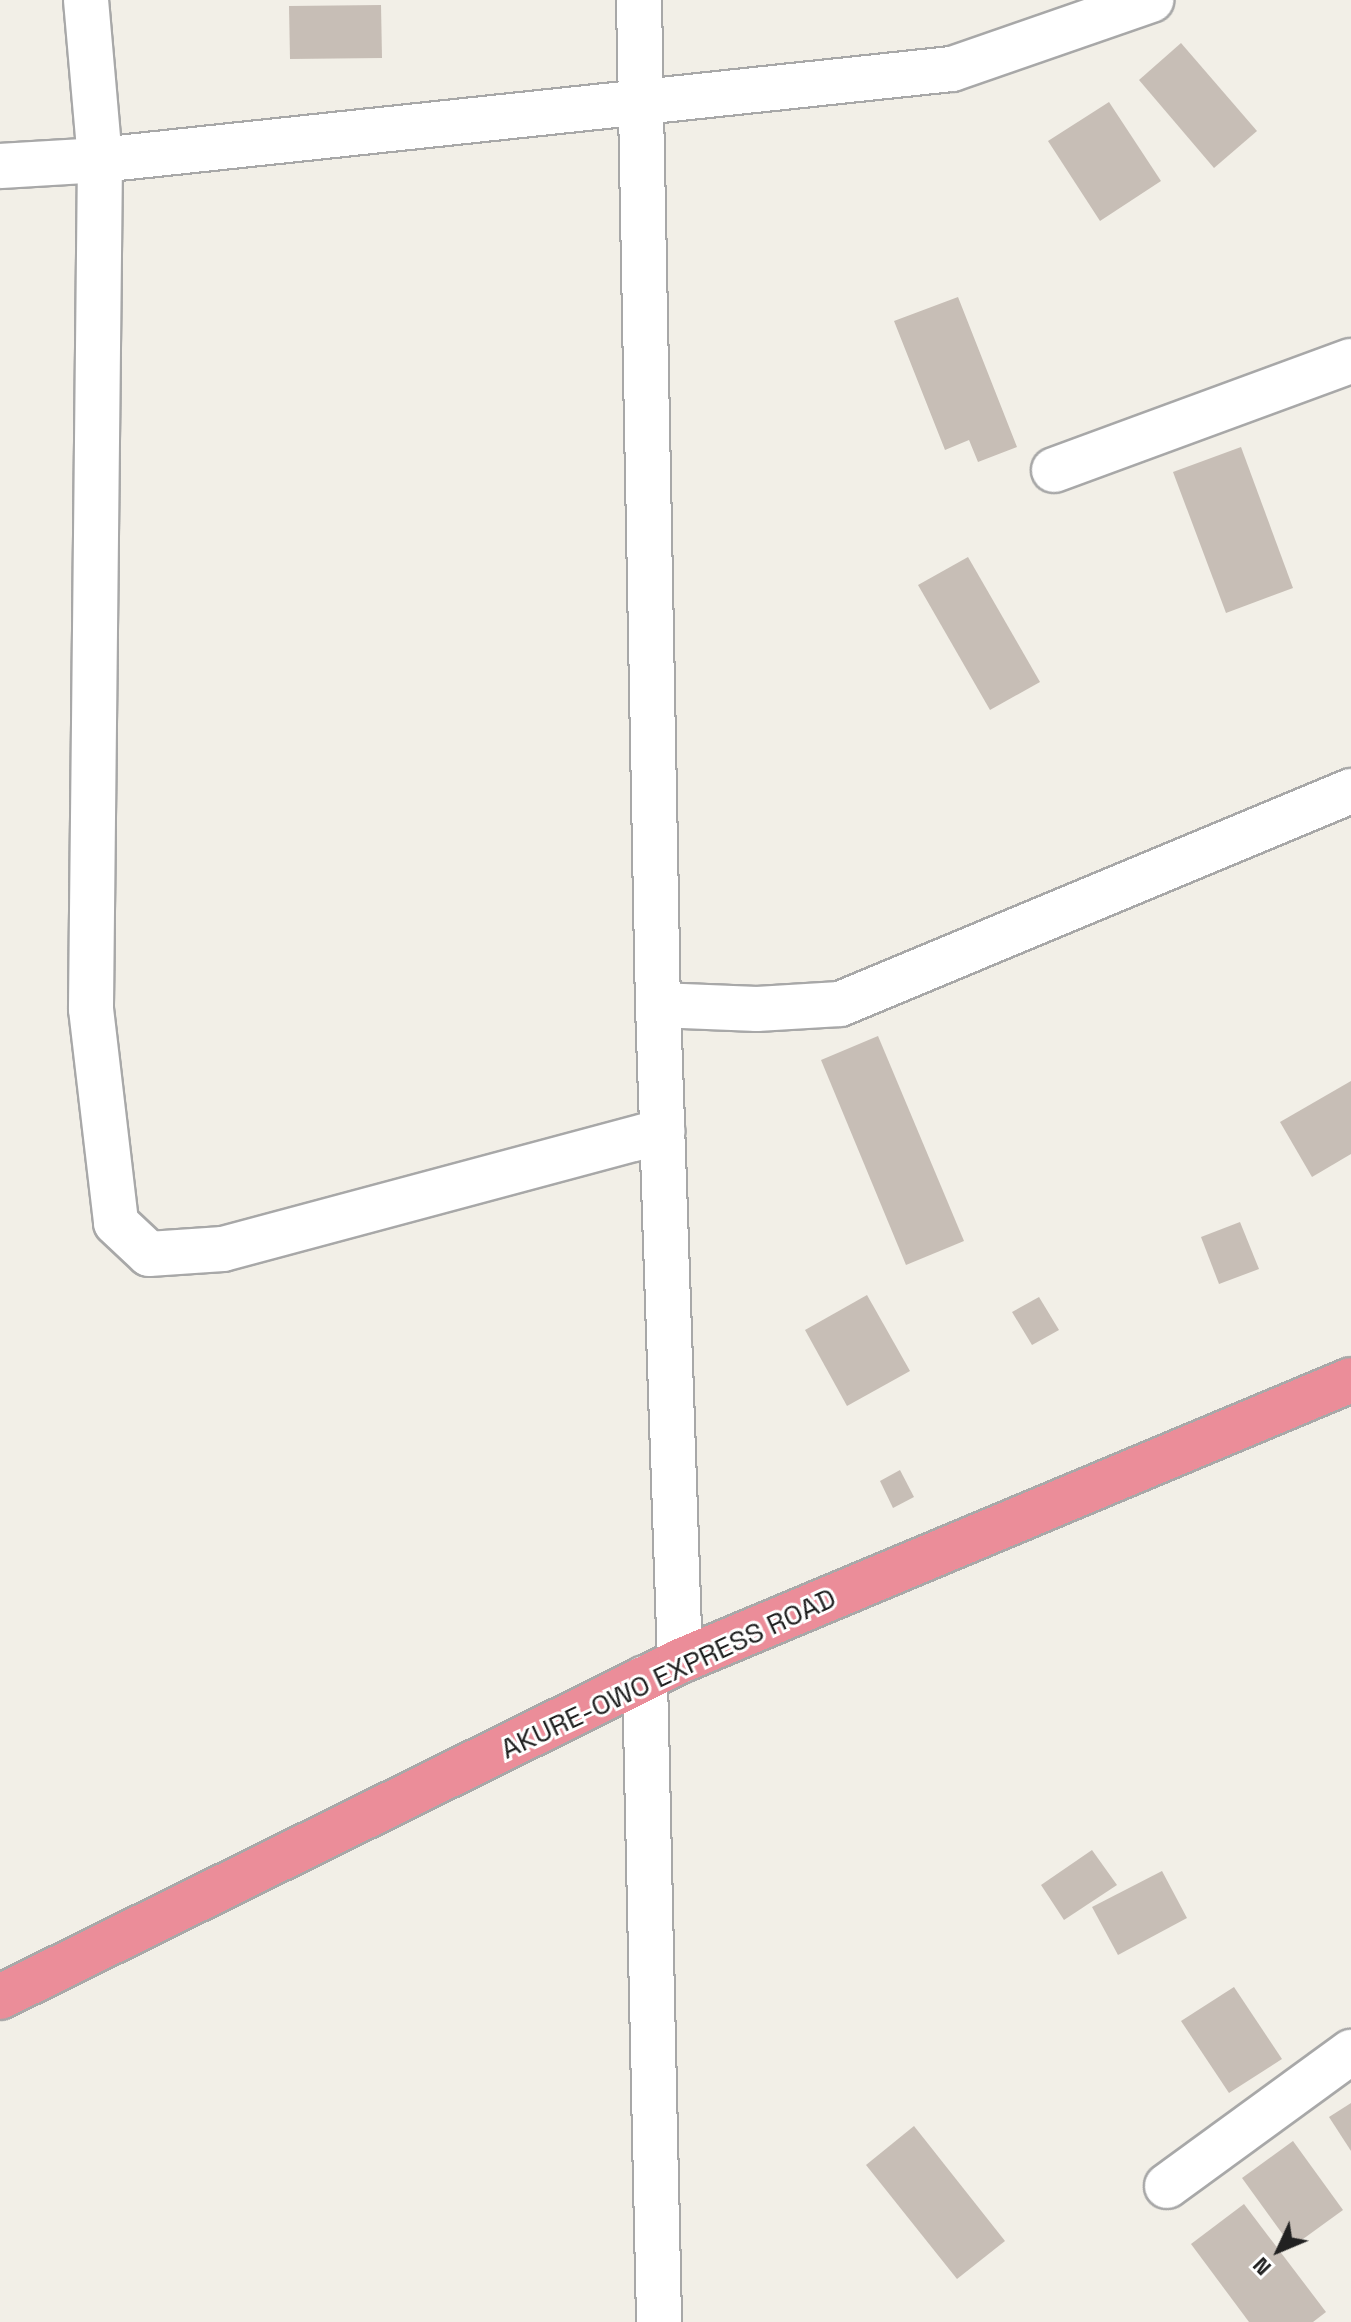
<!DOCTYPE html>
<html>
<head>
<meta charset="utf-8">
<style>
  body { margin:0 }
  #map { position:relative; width:1351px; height:2322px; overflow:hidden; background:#f2efe7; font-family:"Space Grotesk",sans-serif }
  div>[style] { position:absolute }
  .building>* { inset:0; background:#c7beb6 }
  .roads { filter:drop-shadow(2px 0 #a8a8a8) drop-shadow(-2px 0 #a8a8a8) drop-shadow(0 2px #a8a8a8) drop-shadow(0 -2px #a8a8a8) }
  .street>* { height:44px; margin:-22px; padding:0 22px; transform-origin:22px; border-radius:22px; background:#fff }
  .highway>* { height:44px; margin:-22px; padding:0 22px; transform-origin:22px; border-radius:22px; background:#eb8d99 }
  span { translate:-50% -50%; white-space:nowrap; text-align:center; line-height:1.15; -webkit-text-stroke:6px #fff; paint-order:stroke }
  .street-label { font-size:28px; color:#212121 }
  .north { position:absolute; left:1239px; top:2210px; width:80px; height:80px; -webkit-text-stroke:6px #fff; paint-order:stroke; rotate:226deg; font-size:22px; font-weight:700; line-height:32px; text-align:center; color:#212121 }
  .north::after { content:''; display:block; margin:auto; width:28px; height:36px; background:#212121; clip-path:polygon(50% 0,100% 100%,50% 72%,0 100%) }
</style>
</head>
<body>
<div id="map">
  <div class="building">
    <i style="clip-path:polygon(381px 5px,382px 58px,290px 59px,289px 6px)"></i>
    <i style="clip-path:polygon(1181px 43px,1257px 131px,1214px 168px,1139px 80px)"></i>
    <i style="clip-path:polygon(1109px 102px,1161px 181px,1100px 221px,1048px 141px)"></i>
    <i style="clip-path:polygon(958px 297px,1017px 447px,978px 462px,969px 440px,945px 450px,894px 321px)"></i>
    <i style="clip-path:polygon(1241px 447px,1293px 588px,1226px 613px,1173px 472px)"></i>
    <i style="clip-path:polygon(968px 557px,1040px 682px,990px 710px,918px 585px)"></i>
    <i style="clip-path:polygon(878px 1036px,964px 1241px,906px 1265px,821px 1060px)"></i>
    <i style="clip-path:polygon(1351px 1081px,1351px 1154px,1312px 1177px,1280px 1122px)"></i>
    <i style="clip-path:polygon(1240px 1222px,1259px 1269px,1219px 1284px,1201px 1237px)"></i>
    <i style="clip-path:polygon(867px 1295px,910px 1371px,847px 1406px,805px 1330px)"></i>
    <i style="clip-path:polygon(1039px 1297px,1059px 1330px,1032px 1345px,1012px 1312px)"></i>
    <i style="clip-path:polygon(900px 1470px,914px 1497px,893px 1508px,880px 1481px)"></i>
    <i style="clip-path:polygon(1092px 1850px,1117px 1885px,1064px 1920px,1041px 1885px)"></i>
    <i style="clip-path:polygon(1162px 1871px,1187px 1918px,1118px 1955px,1092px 1907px)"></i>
    <i style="clip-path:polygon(1234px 1987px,1282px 2059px,1229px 2093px,1181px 2021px)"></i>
    <i style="clip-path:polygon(1351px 2103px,1351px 2151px,1329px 2117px)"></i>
    <i style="clip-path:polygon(914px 2126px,1005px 2241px,957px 2279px,866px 2165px)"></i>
    <i style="clip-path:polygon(1293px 2141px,1343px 2210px,1292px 2247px,1242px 2178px)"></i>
    <i style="clip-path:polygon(1244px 2204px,1326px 2312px,1313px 2322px,1249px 2322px,1191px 2244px)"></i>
  </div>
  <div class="roads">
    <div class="street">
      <i style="left:86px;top:0;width:161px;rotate:85deg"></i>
      <i style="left:100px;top:160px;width:849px;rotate:90.61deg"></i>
      <i style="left:91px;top:1009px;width:215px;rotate:83.3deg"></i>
      <i style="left:116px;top:1223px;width:45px;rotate:43.2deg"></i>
      <i style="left:149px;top:1254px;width:74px;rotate:-3.9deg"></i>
      <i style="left:223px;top:1249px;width:455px;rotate:-15deg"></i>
      <i style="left:639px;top:0;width:1005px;rotate:88.92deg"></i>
      <i style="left:658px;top:1005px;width:656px;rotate:88.08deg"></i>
      <i style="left:0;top:166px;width:100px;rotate:-3.4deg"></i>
      <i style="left:100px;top:160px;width:857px;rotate:-6.1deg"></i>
      <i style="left:952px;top:69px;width:211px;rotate:-19.1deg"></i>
      <i style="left:1054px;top:470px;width:316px;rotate:-20.2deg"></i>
      <i style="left:658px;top:1005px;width:99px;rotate:2.3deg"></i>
      <i style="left:757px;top:1009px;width:83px;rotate:-3.4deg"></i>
      <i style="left:840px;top:1004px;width:554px;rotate:-22.63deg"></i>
      <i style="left:645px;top:1678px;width:644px;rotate:88.75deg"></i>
      <i style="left:1167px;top:2186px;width:228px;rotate:-36.1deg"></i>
    </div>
    <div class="highway">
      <i style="left:0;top:1997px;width:758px;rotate:-26.29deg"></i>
      <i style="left:680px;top:1661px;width:727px;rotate:-22.72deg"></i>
    </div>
  </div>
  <div class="street-label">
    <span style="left:668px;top:1673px;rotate:-25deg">AKURE-OWO EXPRESS ROAD</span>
  </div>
  <div class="north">N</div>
</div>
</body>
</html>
